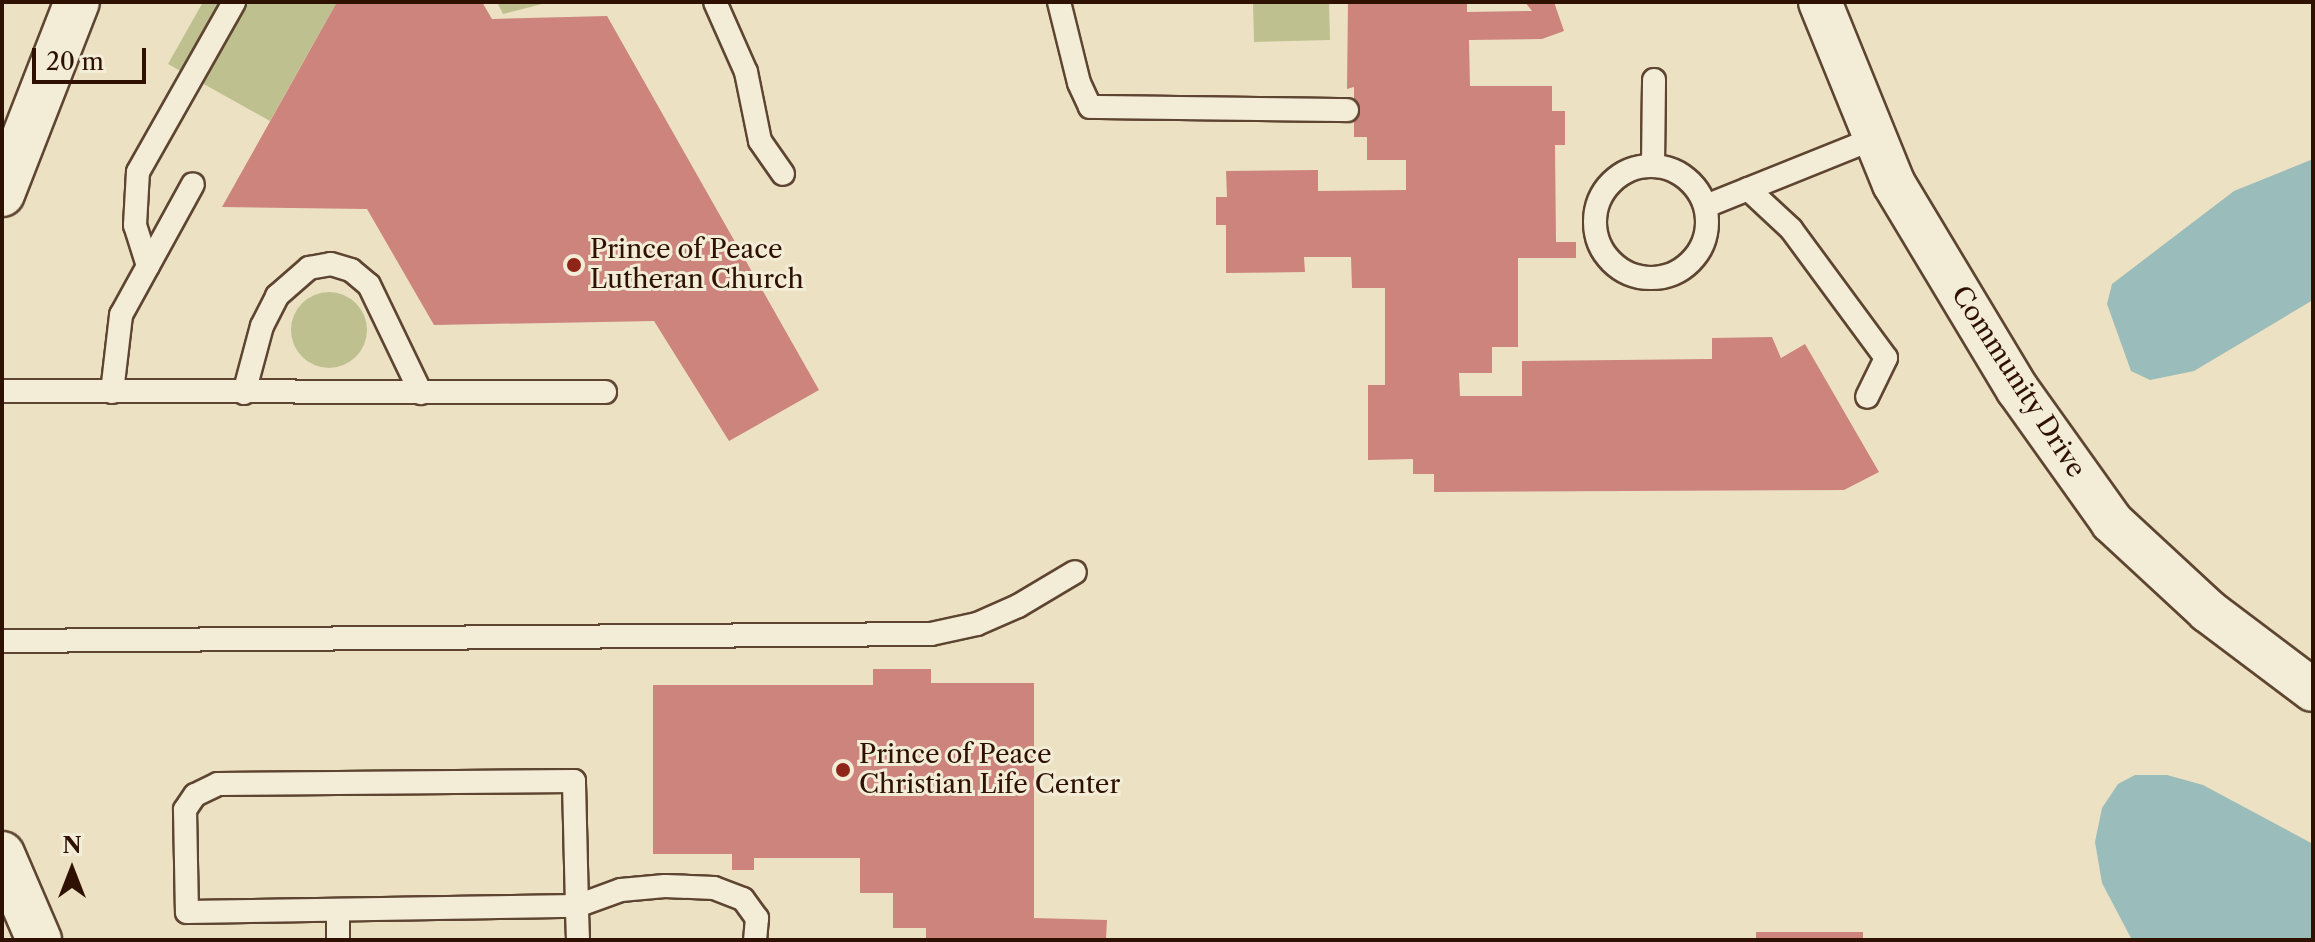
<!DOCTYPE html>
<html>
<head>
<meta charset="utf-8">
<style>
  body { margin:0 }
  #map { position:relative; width:2315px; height:942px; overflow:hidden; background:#ece1c2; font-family:"Libre Caslon Text",serif }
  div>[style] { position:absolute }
  .green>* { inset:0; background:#bec18f }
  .round { border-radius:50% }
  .water>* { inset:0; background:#9abcba }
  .building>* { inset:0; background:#cc847c }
  .roads { filter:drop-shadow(2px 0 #5e4531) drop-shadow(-2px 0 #5e4531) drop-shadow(0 2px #5e4531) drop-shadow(0 -2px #5e4531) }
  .service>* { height:22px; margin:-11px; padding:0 11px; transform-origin:11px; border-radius:11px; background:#f3ecd7 }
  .service>.ring { margin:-11px; padding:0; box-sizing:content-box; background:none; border:22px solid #f3ecd7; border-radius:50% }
  .minor>* { height:42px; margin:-21px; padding:0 21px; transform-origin:21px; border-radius:21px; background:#f3ecd7 }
  .tertiary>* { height:44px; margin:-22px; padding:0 22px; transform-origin:22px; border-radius:22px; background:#f3ecd7 }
  .dots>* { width:22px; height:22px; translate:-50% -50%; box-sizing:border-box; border:4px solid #f3ecd7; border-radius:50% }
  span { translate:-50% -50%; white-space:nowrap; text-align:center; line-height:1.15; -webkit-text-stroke:6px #f3ecd7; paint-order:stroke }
  .poi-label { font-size:26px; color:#2f1101 }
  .left { translate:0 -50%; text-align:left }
  .street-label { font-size:26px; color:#2f1101 }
  .frame { position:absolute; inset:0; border:4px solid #2f1101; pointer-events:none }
  .north { position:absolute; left:32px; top:830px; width:80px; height:80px; -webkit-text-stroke:6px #f3ecd7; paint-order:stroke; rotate:0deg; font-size:22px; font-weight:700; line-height:32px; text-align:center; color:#2f1101 }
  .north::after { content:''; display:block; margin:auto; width:28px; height:36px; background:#2f1101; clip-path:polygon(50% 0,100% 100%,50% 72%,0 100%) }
  .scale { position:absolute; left:32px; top:48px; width:114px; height:36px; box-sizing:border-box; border:4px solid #2f1101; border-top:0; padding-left:10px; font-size:24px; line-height:28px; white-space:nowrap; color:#2f1101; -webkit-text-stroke:6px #f3ecd7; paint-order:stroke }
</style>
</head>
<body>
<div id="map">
  <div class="green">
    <i style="clip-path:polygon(203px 2px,337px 2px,270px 121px,168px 64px)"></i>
    <i style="clip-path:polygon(497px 2px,550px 2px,503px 14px)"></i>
    <i style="clip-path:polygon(1253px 2px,1329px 2px,1330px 40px,1254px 42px)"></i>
    <i class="round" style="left:291px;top:292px;width:76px;height:76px"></i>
  </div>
  <div class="water">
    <i style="clip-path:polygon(2313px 159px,2313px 300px,2194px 371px,2150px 380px,2131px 371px,2107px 304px,2112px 284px,2234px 191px)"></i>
    <i style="clip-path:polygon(2135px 775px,2167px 775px,2203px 785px,2313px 844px,2313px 940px,2132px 940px,2102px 883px,2095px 842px,2102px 808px,2118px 784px)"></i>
  </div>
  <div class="building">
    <i style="clip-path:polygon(337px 2px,482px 2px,492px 19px,607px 16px,819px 390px,729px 441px,654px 321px,434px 325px,367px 209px,222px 207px)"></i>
    <i style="clip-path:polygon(1348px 2px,1467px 2px,1467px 12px,1532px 11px,1525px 2px,1554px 2px,1564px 31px,1542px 39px,1469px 40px,1470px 86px,1552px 86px,1552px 111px,1565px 111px,1565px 145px,1555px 145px,1556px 242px,1576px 242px,1576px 258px,1518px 258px,1518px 347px,1492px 347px,1492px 373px,1459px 373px,1460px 396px,1522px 396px,1522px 361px,1712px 359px,1712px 338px,1772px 337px,1781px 358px,1805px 344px,1879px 472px,1844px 490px,1434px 492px,1434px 474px,1413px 474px,1413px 459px,1368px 460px,1368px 385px,1385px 385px,1385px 288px,1352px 288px,1351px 257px,1304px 257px,1305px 272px,1226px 273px,1226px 225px,1216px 225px,1216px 197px,1227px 197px,1226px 171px,1318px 170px,1318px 191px,1406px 190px,1406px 160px,1367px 160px,1367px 137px,1354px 137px,1354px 87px,1347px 89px)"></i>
    <i style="clip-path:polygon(873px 669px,931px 669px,931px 683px,1034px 683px,1034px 918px,1107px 920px,1106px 940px,926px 940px,926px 928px,893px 928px,893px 893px,860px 893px,860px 858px,754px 858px,754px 870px,732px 870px,732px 854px,653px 854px,653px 685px,873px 685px)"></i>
    <i style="clip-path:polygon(1756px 932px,1863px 932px,1863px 940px,1756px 940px)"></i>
  </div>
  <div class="roads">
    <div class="service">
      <i style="left:715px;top:2px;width:77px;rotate:66.1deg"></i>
      <i style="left:746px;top:72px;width:70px;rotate:78.5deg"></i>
      <i style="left:760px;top:141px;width:40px;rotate:55.1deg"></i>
      <i style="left:1059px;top:2px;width:83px;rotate:76.1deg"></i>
      <i style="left:1079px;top:83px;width:26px;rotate:65deg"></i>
      <i style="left:1090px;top:107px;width:257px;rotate:0.7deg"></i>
      <i style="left:1653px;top:165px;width:85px;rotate:-89.3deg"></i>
      <i class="ring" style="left:1595px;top:166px;width:90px;height:90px"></i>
      <i style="left:1748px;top:189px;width:59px;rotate:42.9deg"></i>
      <i style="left:1791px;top:229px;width:160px;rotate:53.6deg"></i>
      <i style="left:1886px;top:358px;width:43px;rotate:116deg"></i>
      <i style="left:1706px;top:206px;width:182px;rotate:-21.9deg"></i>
      <i style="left:148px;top:266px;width:43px;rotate:-107.6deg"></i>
      <i style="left:135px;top:225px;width:53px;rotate:-86.8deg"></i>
      <i style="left:138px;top:172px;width:195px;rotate:-60.5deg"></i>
      <i style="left:2px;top:391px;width:603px;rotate:0.1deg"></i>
      <i style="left:112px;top:392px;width:78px;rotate:-83.3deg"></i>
      <i style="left:121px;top:315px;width:149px;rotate:-61.2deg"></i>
      <i style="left:244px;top:393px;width:69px;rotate:-75deg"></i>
      <i style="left:262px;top:326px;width:34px;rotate:-63deg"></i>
      <i style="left:277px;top:296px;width:43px;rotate:-41.2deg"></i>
      <i style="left:309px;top:268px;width:22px;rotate:-10deg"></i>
      <i style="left:331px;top:264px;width:21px;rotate:17deg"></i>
      <i style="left:351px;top:270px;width:23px;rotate:40deg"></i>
      <i style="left:369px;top:285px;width:120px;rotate:64.3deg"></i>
      <i style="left:2px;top:641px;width:929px;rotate:-0.43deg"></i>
      <i style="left:931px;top:634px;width:47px;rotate:-12.3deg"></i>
      <i style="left:977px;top:624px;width:45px;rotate:-23.7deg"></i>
      <i style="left:1018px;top:606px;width:66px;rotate:-30.8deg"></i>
      <i style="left:338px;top:910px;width:30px;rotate:90deg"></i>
      <i style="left:578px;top:940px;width:34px;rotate:-92deg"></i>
      <i style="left:577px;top:906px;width:125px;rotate:-91.4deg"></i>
      <i style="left:574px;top:781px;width:356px;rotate:179.5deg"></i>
      <i style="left:218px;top:784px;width:25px;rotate:154deg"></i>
      <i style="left:195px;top:795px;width:18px;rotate:124deg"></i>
      <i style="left:185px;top:810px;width:102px;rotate:88.9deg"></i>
      <i style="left:187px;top:912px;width:390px;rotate:-0.9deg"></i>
      <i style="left:577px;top:906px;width:47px;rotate:-20deg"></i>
      <i style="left:621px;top:890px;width:44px;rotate:-5.2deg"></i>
      <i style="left:665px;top:886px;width:49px;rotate:2.3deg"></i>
      <i style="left:714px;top:888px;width:31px;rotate:21deg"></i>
      <i style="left:743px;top:899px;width:24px;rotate:54deg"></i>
      <i style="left:757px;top:918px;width:22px;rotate:95deg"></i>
    </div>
    <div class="minor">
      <i style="left:1820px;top:2px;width:196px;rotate:67.9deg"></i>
      <i style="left:1894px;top:184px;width:240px;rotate:59deg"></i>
      <i style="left:2018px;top:390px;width:162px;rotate:54.5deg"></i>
      <i style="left:2112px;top:522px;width:131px;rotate:42.8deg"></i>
      <i style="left:2208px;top:611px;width:131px;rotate:37deg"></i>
    </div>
    <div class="tertiary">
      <i style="left:2px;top:194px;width:206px;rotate:-68.7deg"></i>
      <i style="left:2px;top:854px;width:94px;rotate:66.7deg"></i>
    </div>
  </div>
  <div class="dots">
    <i style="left:574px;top:265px;background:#8f2418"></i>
    <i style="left:843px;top:770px;background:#8f2418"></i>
  </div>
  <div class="poi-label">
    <span class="left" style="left:590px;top:265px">Prince of Peace<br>Lutheran Church</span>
    <span class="left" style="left:859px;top:770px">Prince of Peace<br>Christian Life Center</span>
  </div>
  <div class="street-label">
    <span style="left:2018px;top:382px;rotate:57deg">Community Drive</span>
  </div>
  <div class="frame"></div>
  <div class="north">N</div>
  <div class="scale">20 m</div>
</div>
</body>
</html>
